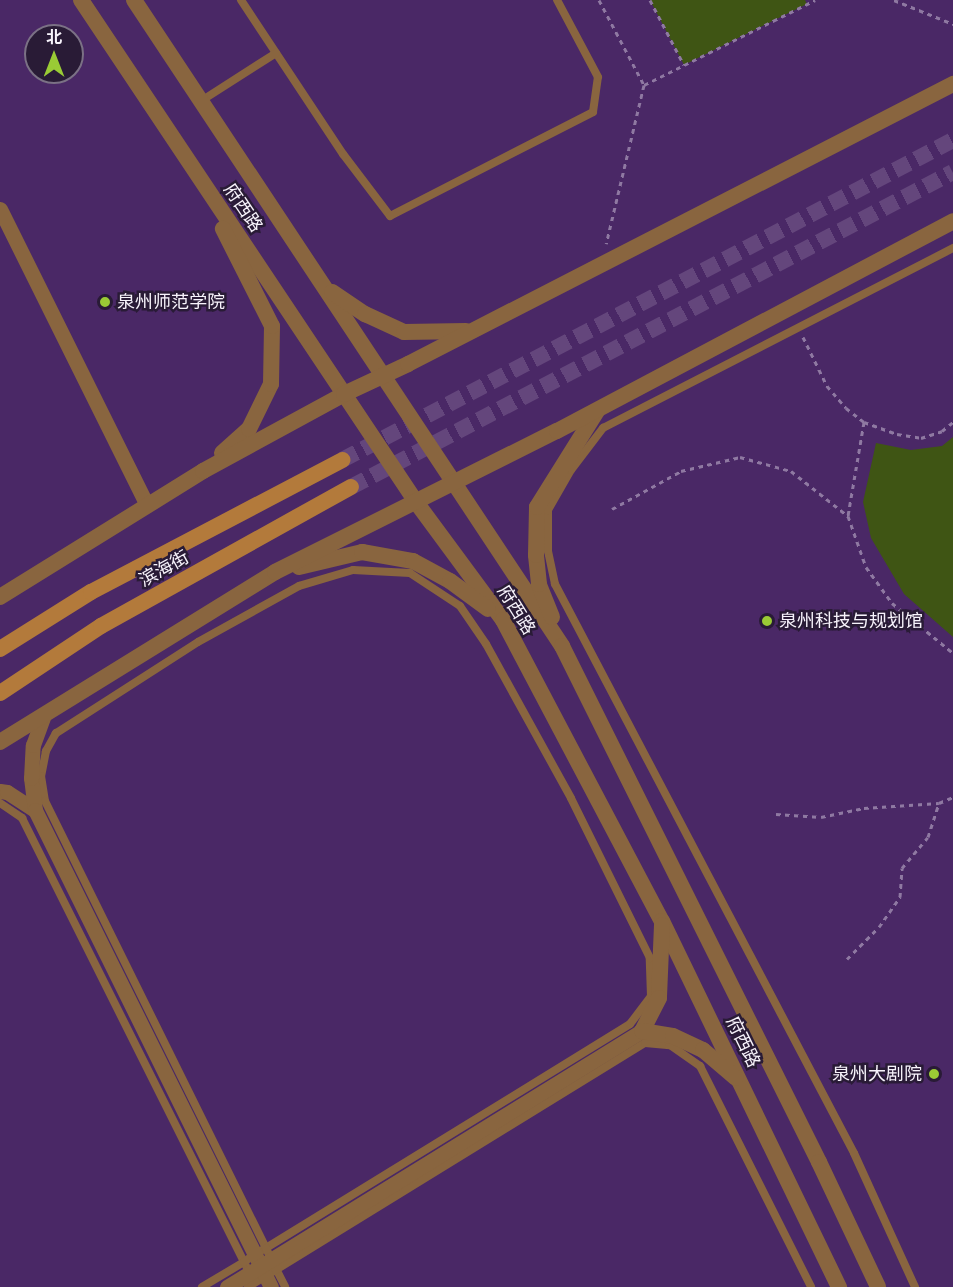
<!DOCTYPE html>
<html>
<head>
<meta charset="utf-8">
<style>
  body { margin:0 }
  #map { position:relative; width:953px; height:1287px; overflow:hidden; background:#4a2866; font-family:"Zilla Slab","Noto Sans SC",serif }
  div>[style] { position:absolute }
  .green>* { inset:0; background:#3f5514 }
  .secondary-tunnel>* { height:16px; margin-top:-8px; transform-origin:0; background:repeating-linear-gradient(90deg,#64467c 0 16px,transparent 0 24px) }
  .path>* { height:3px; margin-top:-1.5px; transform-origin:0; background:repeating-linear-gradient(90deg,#8f79a2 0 4.5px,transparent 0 9px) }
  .service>* { height:8px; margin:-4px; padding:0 4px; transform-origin:4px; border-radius:4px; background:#89653f }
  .minor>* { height:15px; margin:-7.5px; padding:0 7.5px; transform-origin:7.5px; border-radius:7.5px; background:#89653f }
  .tertiary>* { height:16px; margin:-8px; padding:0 8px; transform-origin:8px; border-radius:8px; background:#89653f }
  .secondary>* { height:16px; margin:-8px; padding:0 8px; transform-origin:8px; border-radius:8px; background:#b37a3b }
  .dots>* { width:16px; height:16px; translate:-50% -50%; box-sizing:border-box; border:3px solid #291b36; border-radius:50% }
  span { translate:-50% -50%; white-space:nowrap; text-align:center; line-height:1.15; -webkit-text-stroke:5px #291b36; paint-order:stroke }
  .street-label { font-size:18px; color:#f7f3fb }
  .poi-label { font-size:18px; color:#f7f3fb }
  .left { translate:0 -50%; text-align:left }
  .right { translate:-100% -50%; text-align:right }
  .north { position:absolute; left:24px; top:24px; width:60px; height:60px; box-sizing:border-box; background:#291b36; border:2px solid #7b7185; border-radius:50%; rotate:0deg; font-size:16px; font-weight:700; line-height:24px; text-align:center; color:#f7f3fb }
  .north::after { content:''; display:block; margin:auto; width:21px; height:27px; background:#9acb35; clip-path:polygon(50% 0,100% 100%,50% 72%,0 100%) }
</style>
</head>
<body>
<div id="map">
  <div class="green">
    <i style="clip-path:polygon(650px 0,805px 0,807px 4px,684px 65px)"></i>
    <i style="clip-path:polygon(953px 437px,953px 637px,904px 594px,871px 538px,863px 502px,876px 443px,911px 450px,942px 446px)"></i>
  </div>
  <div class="secondary-tunnel">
    <i style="left:342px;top:460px;width:690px;rotate:-27.64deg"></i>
    <i style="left:351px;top:487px;width:679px;rotate:-27.62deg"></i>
  </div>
  <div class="path">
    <i style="left:599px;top:0;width:96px;rotate:62.1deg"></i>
    <i style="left:644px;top:85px;width:163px;rotate:103.4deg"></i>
    <i style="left:650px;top:0;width:73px;rotate:62.4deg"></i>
    <i style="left:894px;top:0;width:64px;rotate:22.1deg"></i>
    <i style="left:644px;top:85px;width:191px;rotate:-26.4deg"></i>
    <i style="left:803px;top:337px;width:55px;rotate:63.9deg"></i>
    <i style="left:827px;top:386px;width:29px;rotate:49deg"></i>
    <i style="left:846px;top:408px;width:23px;rotate:38deg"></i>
    <i style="left:864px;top:422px;width:35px;rotate:20deg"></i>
    <i style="left:897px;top:434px;width:24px;rotate:9deg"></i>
    <i style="left:921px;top:438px;width:22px;rotate:-18deg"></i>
    <i style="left:942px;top:431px;width:14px;rotate:-39deg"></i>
    <i style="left:864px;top:422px;width:95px;rotate:99.7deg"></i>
    <i style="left:848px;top:516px;width:54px;rotate:70.6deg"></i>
    <i style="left:866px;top:567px;width:44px;rotate:54.2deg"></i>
    <i style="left:892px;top:603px;width:79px;rotate:39.3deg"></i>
    <i style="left:612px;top:509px;width:79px;rotate:-28.8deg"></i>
    <i style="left:681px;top:471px;width:61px;rotate:-13.3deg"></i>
    <i style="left:740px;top:457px;width:53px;rotate:15.4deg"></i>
    <i style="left:791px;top:471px;width:73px;rotate:38.3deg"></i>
    <i style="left:776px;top:814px;width:45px;rotate:3.8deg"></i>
    <i style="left:821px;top:817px;width:44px;rotate:-11.8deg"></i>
    <i style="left:864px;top:808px;width:75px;rotate:-3.8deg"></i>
    <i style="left:939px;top:803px;width:15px;rotate:-23deg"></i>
    <i style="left:847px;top:959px;width:45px;rotate:-45deg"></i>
    <i style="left:879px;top:927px;width:37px;rotate:-55deg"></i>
    <i style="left:900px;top:897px;width:29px;rotate:-86deg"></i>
    <i style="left:902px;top:868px;width:40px;rotate:-50deg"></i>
    <i style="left:928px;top:837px;width:36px;rotate:-72deg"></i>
  </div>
  <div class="service">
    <i style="left:241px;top:0;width:185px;rotate:56.5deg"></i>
    <i style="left:343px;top:154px;width:78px;rotate:52.8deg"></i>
    <i style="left:390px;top:216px;width:228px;rotate:-27.1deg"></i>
    <i style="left:593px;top:112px;width:35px;rotate:-82deg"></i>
    <i style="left:598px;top:77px;width:87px;rotate:-118deg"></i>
    <i style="left:201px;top:101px;width:89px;rotate:-32.6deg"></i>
    <i style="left:0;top:803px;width:27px;rotate:34deg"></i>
    <i style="left:22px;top:818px;width:512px;rotate:63.43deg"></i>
    <i style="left:202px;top:1287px;width:49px;rotate:-30.8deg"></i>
    <i style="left:244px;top:1262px;width:14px;rotate:-36deg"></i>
    <i style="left:255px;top:1254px;width:13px;rotate:-29deg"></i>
    <i style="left:266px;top:1248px;width:427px;rotate:-31.6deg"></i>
    <i style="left:630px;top:1024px;width:35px;rotate:-53deg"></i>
    <i style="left:651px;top:996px;width:38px;rotate:-92deg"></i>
    <i style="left:650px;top:958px;width:178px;rotate:-116.3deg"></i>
    <i style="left:571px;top:798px;width:176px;rotate:-118.9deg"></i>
    <i style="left:486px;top:644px;width:46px;rotate:-124.4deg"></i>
    <i style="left:460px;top:606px;width:60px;rotate:-146.6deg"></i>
    <i style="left:410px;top:573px;width:57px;rotate:-177deg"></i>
    <i style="left:353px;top:570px;width:56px;rotate:163.5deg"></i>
    <i style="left:299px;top:586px;width:115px;rotate:151deg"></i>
    <i style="left:198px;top:642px;width:169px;rotate:147.3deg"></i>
    <i style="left:56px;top:733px;width:21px;rotate:119deg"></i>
    <i style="left:46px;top:751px;width:25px;rotate:101deg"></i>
    <i style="left:41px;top:776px;width:25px;rotate:81deg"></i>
    <i style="left:45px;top:801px;width:499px;rotate:63.7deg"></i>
    <i style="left:266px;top:1248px;width:12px;rotate:66deg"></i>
    <i style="left:271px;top:1259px;width:31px;rotate:63deg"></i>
    <i style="left:248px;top:1287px;width:466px;rotate:-31.6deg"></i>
    <i style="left:645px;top:1043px;width:25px;rotate:5deg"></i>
    <i style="left:670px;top:1045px;width:37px;rotate:35deg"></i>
    <i style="left:700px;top:1066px;width:247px;rotate:63.3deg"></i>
    <i style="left:915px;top:1287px;width:147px;rotate:-114.5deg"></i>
    <i style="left:854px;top:1153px;width:643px;rotate:-117.72deg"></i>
    <i style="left:555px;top:584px;width:34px;rotate:-102deg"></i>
    <i style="left:548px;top:551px;width:41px;rotate:-90deg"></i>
    <i style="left:548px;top:510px;width:46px;rotate:-60.1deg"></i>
    <i style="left:571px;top:470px;width:53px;rotate:-52.7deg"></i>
    <i style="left:603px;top:428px;width:394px;rotate:-27.2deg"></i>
  </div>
  <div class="minor">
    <i style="left:0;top:209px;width:330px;rotate:63.6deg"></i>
    <i style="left:0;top:791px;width:7px;rotate:8deg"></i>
    <i style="left:7px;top:792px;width:33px;rotate:33deg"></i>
    <i style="left:35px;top:810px;width:32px;rotate:-97deg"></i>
    <i style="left:31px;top:778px;width:33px;rotate:-87deg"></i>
    <i style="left:33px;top:745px;width:32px;rotate:-70deg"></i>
    <i style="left:35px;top:810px;width:532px;rotate:63.68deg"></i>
    <i style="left:227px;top:1287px;width:488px;rotate:-31.7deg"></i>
  </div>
  <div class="tertiary">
    <i style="left:81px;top:0;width:604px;rotate:56.28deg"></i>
    <i style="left:416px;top:502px;width:147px;rotate:53.6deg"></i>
    <i style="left:503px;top:620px;width:340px;rotate:62.2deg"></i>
    <i style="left:662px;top:921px;width:407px;rotate:64.2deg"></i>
    <i style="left:134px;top:0;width:775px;rotate:56.47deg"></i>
    <i style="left:562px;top:646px;width:576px;rotate:63.52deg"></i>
    <i style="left:819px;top:1162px;width:138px;rotate:64.7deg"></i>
    <i style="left:332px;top:292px;width:40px;rotate:34deg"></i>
    <i style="left:365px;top:314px;width:43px;rotate:24.8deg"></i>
    <i style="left:404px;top:332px;width:62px;rotate:-0.9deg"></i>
    <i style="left:222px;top:453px;width:36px;rotate:-42deg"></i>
    <i style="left:249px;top:429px;width:50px;rotate:-63.9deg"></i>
    <i style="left:271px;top:384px;width:58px;rotate:-89deg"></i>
    <i style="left:272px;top:326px;width:109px;rotate:-116.8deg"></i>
    <i style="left:299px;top:567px;width:65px;rotate:-13.4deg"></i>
    <i style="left:362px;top:552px;width:52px;rotate:10deg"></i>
    <i style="left:413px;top:561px;width:42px;rotate:28.4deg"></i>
    <i style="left:450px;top:581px;width:47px;rotate:36.4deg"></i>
    <i style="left:0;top:597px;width:239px;rotate:-31.8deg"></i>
    <i style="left:203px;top:471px;width:161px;rotate:-28.6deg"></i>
    <i style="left:344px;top:394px;width:71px;rotate:-25.1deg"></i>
    <i style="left:408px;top:364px;width:613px;rotate:-27.19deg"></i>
    <i style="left:552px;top:617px;width:35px;rotate:-112deg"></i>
    <i style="left:539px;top:584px;width:29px;rotate:-96deg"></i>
    <i style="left:536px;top:555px;width:48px;rotate:-88.8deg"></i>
    <i style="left:537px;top:507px;width:113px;rotate:-58deg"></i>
    <i style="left:0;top:742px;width:323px;rotate:-31.7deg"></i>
    <i style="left:275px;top:572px;width:315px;rotate:-26.6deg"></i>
    <i style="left:557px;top:431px;width:448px;rotate:-27.9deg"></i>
    <i style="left:662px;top:925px;width:73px;rotate:92.4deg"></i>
    <i style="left:659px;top:998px;width:37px;rotate:117deg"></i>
    <i style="left:642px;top:1031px;width:31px;rotate:9deg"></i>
    <i style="left:673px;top:1036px;width:33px;rotate:25deg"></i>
    <i style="left:703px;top:1050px;width:43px;rotate:40.3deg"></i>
  </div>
  <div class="secondary">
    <i style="left:0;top:649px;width:107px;rotate:-32.1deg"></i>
    <i style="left:91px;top:592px;width:284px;rotate:-27.7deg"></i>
    <i style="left:0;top:693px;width:121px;rotate:-33.6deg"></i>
    <i style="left:101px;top:626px;width:286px;rotate:-29.1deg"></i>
  </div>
  <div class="dots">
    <i style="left:105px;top:302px;background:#9acb35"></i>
    <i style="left:767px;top:621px;background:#9acb35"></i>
    <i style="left:934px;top:1074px;background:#9acb35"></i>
  </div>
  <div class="street-label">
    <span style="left:243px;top:208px;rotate:56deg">府西路</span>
    <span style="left:164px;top:569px;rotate:-29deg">滨海街</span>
    <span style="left:516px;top:610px;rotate:58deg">府西路</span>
    <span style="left:743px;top:1042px;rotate:64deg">府西路</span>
  </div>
  <div class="poi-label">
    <span class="left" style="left:117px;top:302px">泉州师范学院</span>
    <span class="left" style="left:779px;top:621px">泉州科技与规划馆</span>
    <span class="right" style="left:922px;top:1074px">泉州大剧院</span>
  </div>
  <div class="north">北</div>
</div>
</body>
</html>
